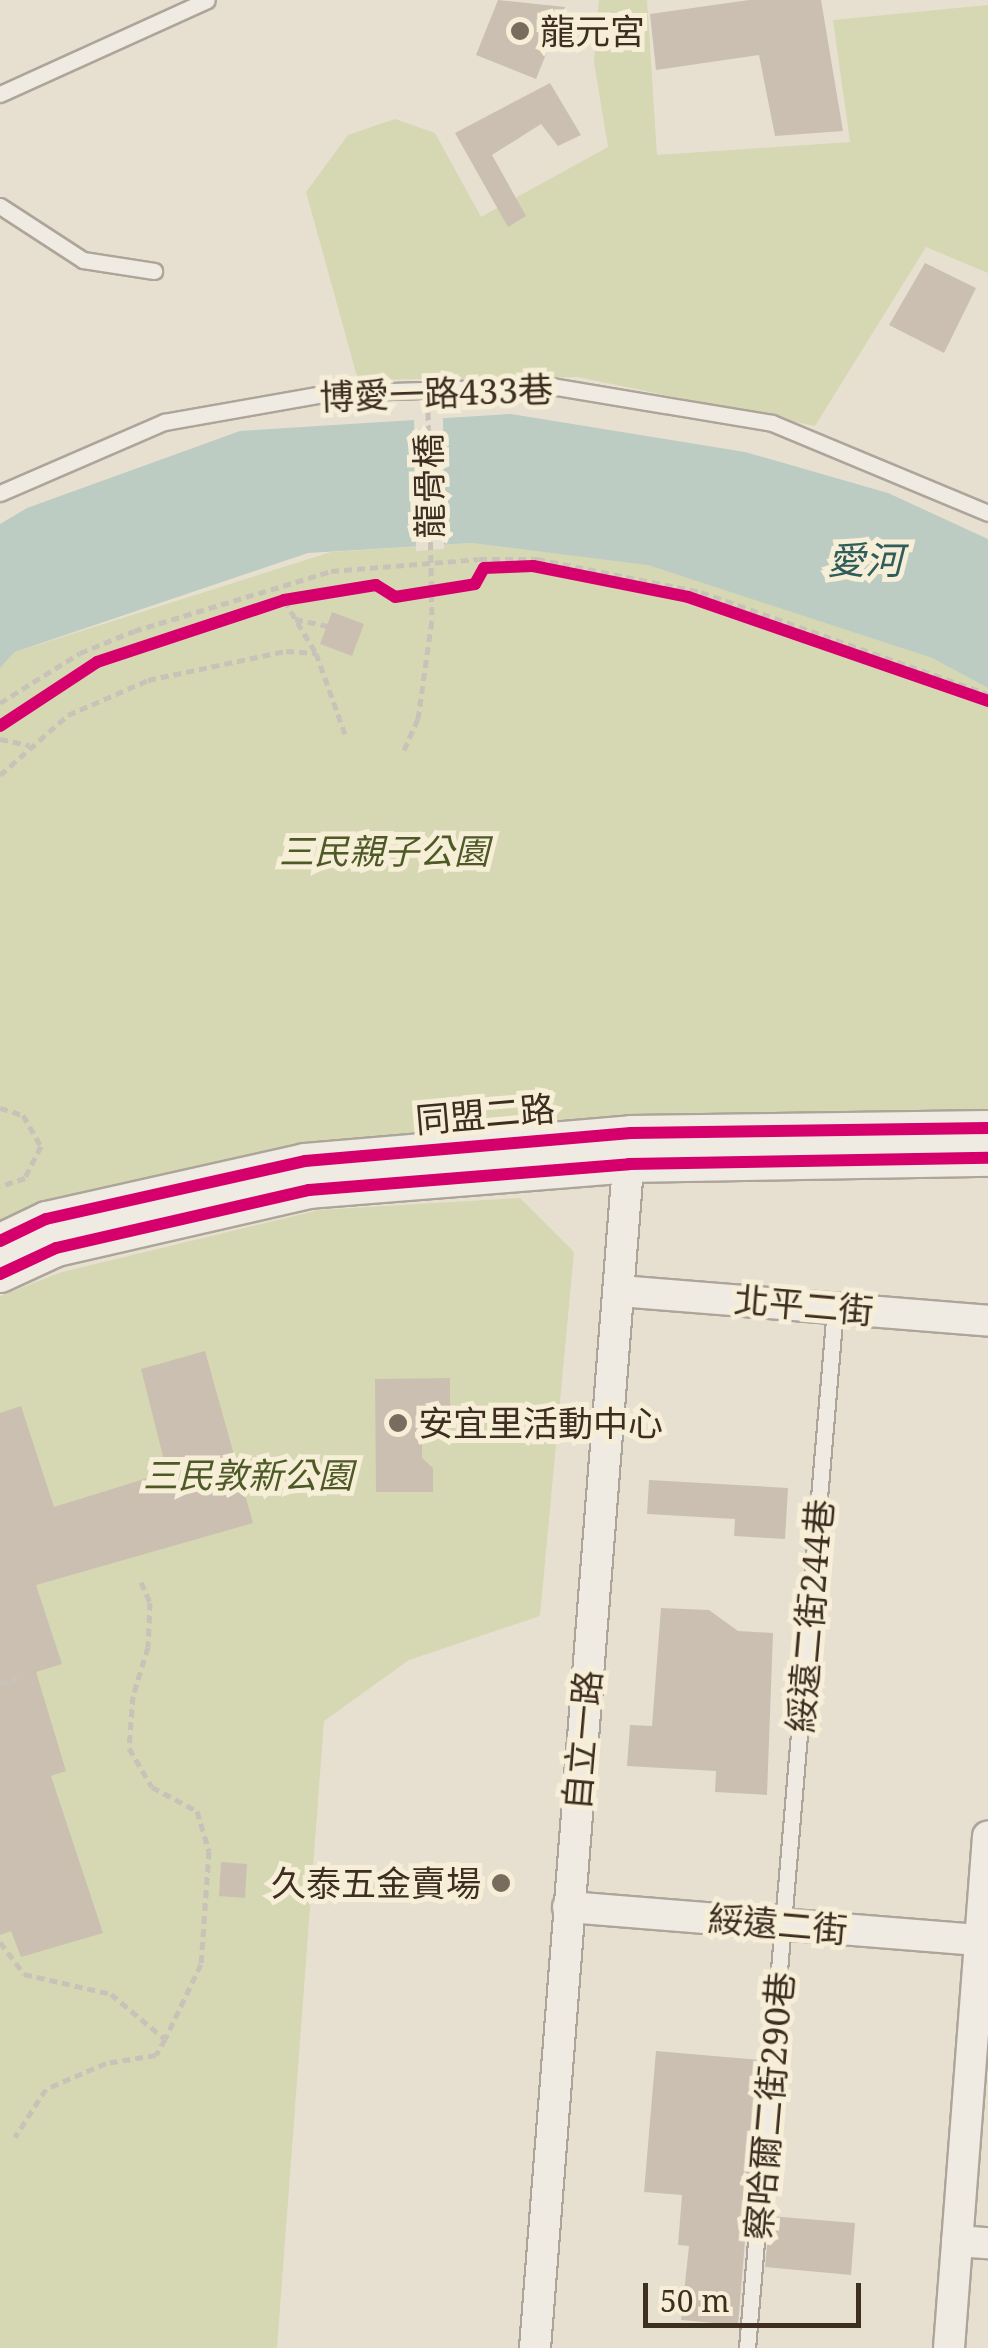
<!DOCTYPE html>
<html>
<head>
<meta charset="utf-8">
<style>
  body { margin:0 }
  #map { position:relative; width:988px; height:2348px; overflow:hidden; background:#e7e0d1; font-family:"Noto Serif","Noto Sans TC",serif }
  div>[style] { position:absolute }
  .green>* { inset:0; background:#d6d7b3 }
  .water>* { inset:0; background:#bcccc2 }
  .pier>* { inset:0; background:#e7e0d1 }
  .building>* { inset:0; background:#cbbfb2 }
  .path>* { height:5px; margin-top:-2.5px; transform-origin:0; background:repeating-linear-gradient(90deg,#c8c2b9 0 8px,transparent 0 13px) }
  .roads { filter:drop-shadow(2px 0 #ada599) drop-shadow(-2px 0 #ada599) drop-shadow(0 2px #ada599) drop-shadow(0 -2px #ada599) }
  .service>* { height:15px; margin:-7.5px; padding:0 7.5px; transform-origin:7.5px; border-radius:7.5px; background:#efebe3 }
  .minor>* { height:30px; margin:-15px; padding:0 15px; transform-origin:15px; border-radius:15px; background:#efebe3 }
  .tertiary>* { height:35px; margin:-17.5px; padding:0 17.5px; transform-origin:17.5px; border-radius:17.5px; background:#efebe3 }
  .path-bridge>* { height:5px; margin-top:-2.5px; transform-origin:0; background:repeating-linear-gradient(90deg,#c8c2b9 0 8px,transparent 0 13px) }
  .cycleway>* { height:12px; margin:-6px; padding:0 6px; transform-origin:6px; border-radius:6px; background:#d6006c }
  .dots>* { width:28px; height:28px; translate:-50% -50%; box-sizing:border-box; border:5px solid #f7eed8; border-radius:50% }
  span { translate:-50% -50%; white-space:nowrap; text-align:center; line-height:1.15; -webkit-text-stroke:10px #f7eed8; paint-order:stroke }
  .poi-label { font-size:35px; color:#3d2e20 }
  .left { translate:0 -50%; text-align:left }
  .right { translate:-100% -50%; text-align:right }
  .street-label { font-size:35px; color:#3d2e20 }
  .park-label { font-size:35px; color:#4d5a26; font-style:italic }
  .water-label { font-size:38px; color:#2f5d5a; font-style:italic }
  .scale { position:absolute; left:643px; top:2283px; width:218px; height:45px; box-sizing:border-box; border:5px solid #3d2e20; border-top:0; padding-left:12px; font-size:30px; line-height:35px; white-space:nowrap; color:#3d2e20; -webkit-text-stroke:8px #f7eed8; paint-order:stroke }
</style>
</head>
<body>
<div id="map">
  <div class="green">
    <i style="clip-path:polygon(599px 0,647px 0,657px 155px,850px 142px,833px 20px,988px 5px,988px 273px,926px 247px,815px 426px,578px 377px,358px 380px,306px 192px,348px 135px,395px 119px,435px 133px,481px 217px,608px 147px,594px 62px)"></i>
    <i style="clip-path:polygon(471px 543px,648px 564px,932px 658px,988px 688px,988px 1128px,0 1241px,0 668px,15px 652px,331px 552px)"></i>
    <i style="clip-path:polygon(520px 1198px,574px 1252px,540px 1616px,409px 1660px,324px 1721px,277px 2348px,0 2348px,0 1296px,62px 1272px,319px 1210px)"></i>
  </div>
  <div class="water">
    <i style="clip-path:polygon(511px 414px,745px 452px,888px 493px,988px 539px,988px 688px,932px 658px,648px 565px,471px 543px,308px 553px,15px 652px,0 668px,0 524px,27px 508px,240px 431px)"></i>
  </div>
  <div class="pier">
    <i style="clip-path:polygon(443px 413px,444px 549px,416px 551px,414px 415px)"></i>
  </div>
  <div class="building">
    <i style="clip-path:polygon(498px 0,565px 7px,536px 79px,476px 55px)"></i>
    <i style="clip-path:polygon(749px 0,821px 0,843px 131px,775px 136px,759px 55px,656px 70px,650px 14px)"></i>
    <i style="clip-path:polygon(550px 83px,581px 135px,558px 146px,541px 124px,492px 155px,526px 216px,508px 227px,455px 133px)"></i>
    <i style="clip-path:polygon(925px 263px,976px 288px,944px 353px,889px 325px)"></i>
    <i style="clip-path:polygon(332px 612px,364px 624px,352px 656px,320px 644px)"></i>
    <i style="clip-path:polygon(205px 1351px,253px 1523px,36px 1585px,62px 1664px,36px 1672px,66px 1771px,51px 1776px,103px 1933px,21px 1957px,11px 1931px,0 1935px,0 1413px,21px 1406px,54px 1507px,167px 1472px,141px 1369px)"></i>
    <i style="clip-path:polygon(450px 1378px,450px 1408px,422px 1408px,422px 1458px,433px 1468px,433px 1492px,376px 1492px,375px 1379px)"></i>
    <i style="clip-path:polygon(649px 1480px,788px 1488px,785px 1539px,734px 1536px,735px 1519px,647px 1514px)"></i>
    <i style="clip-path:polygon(661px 1608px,709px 1610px,738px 1631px,773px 1633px,767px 1795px,715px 1792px,716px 1771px,627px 1766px,630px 1725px,652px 1726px)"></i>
    <i style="clip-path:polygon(221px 1862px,247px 1864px,245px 1898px,219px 1896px)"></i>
    <i style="clip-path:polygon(656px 2051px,760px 2060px,738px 2325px,681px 2320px,689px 2246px,678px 2245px,682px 2195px,644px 2192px)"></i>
    <i style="clip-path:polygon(770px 2216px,855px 2223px,851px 2275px,765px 2267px)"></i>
  </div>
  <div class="path">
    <i style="left:284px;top:600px;width:62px;rotate:58.9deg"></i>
    <i style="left:316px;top:653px;width:86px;rotate:70.3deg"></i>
    <i style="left:295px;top:619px;width:33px;rotate:12deg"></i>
    <i style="left:0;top:703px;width:94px;rotate:-32deg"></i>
    <i style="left:80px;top:653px;width:58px;rotate:-22.2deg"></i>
    <i style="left:134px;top:631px;width:206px;rotate:-16.9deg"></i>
    <i style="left:331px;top:571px;width:148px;rotate:-4.6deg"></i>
    <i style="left:479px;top:559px;width:58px"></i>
    <i style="left:537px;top:559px;width:167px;rotate:11.4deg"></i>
    <i style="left:701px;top:592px;width:305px;rotate:19.6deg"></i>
    <i style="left:0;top:739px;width:30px;rotate:12deg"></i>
    <i style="left:404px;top:750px;width:34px;rotate:-66deg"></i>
    <i style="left:418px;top:719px;width:100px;rotate:-82deg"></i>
    <i style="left:0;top:775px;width:91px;rotate:-41.4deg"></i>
    <i style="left:68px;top:715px;width:87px;rotate:-23.6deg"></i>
    <i style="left:148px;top:680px;width:141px;rotate:-11.9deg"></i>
    <i style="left:286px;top:651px;width:30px;rotate:4deg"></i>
    <i style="left:0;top:1108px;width:24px;rotate:17deg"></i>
    <i style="left:23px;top:1115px;width:36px;rotate:60deg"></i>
    <i style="left:41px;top:1146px;width:36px;rotate:117deg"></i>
    <i style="left:25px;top:1178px;width:26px;rotate:162deg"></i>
    <i style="left:141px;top:1582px;width:22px;rotate:66deg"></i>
    <i style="left:150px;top:1602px;width:45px;rotate:92.5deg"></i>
    <i style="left:148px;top:1647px;width:51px;rotate:107deg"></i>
    <i style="left:133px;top:1696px;width:52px;rotate:94.4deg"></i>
    <i style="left:129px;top:1748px;width:45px;rotate:59.5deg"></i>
    <i style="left:152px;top:1787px;width:51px;rotate:28.1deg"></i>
    <i style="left:197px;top:1811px;width:42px;rotate:73.3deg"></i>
    <i style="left:209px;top:1851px;width:113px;rotate:94deg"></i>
    <i style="left:201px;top:1964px;width:83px;rotate:115.6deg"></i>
    <i style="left:0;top:1684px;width:19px;rotate:-18deg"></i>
    <i style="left:0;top:1942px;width:40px;rotate:53deg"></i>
    <i style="left:24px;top:1974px;width:89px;rotate:12.9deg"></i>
    <i style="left:111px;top:1994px;width:70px;rotate:39.8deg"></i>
    <i style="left:165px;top:2039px;width:18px;rotate:119deg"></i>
    <i style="left:156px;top:2055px;width:51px;rotate:170.9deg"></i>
    <i style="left:106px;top:2063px;width:65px;rotate:156.6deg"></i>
    <i style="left:46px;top:2089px;width:57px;rotate:122.9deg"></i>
  </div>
  <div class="roads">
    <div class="service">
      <i style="left:0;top:94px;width:227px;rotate:-24.4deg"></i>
      <i style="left:0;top:206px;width:99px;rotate:33deg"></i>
      <i style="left:83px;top:260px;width:72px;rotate:8.8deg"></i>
      <i style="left:0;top:493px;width:179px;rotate:-23.4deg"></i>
      <i style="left:164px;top:422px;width:167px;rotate:-10deg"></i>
      <i style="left:328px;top:393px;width:223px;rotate:-1.8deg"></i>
      <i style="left:551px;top:386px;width:224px;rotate:9.5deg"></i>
      <i style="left:772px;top:423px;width:234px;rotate:22.6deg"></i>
      <i style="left:747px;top:2348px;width:1044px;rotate:-85.16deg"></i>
    </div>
    <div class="minor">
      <i style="left:619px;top:1291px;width:370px;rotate:4.6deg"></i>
      <i style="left:568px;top:1907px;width:421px;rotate:4.6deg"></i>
      <i style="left:957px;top:2241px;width:31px;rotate:4deg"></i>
      <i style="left:535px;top:2348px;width:1211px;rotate:-85.5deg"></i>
      <i style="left:949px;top:2348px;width:513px;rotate:-85.64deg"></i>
    </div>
    <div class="tertiary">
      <i style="left:0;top:1241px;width:51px;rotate:-25.6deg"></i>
      <i style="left:46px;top:1219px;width:265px;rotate:-12.6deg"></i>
      <i style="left:305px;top:1161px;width:327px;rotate:-4.9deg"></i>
      <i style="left:631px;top:1133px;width:357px;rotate:-0.8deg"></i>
      <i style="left:0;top:1274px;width:62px;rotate:-24.9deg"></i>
      <i style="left:56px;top:1248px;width:260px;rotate:-12.9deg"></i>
      <i style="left:309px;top:1190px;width:321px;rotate:-4.6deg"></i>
      <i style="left:629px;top:1164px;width:359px;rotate:-1deg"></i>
    </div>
  </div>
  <div class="path-bridge">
    <i style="left:428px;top:412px;width:208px;rotate:88.9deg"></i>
  </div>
  <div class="cycleway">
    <i style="left:0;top:726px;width:116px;rotate:-33.4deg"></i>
    <i style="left:97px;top:662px;width:197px;rotate:-18.3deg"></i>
    <i style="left:284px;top:600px;width:93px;rotate:-9.3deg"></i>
    <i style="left:376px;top:585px;width:22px;rotate:32deg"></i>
    <i style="left:395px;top:597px;width:81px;rotate:-9.2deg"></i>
    <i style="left:475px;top:584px;width:18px;rotate:-61deg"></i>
    <i style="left:484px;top:568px;width:49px;rotate:-2.3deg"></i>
    <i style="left:533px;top:566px;width:158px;rotate:11.3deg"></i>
    <i style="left:688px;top:597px;width:318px;rotate:19.1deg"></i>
    <i style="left:0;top:1241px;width:51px;rotate:-25.6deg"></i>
    <i style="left:46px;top:1219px;width:265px;rotate:-12.6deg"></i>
    <i style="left:305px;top:1161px;width:327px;rotate:-4.9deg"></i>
    <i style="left:631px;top:1133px;width:357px;rotate:-0.8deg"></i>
    <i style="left:0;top:1274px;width:62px;rotate:-24.9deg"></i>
    <i style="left:56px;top:1248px;width:260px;rotate:-12.9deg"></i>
    <i style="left:309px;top:1190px;width:321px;rotate:-4.6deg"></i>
    <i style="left:629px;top:1164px;width:359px;rotate:-1deg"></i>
  </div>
  <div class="dots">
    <i style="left:520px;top:31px;background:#786c5e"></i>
    <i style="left:398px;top:1423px;background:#786c5e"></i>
    <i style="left:501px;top:1883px;background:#786c5e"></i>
  </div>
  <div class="poi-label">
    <span class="left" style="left:540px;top:31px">龍元宮</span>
    <span class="left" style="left:418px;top:1423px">安宜里活動中心</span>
    <span class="right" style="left:481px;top:1883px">久泰五金賣場</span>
  </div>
  <div class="street-label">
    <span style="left:436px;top:393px;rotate:-2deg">博愛一路433巷</span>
    <span style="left:429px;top:486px;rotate:-91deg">龍骨橋</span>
    <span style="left:485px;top:1114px;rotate:-5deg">同盟二路</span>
    <span style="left:804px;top:1305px;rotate:5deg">北平二街</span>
    <span style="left:810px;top:1616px;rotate:-85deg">綏遠二街244巷</span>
    <span style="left:582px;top:1740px;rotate:-85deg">自立一路</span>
    <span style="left:778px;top:1924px;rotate:5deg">綏遠二街</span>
    <span style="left:769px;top:2106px;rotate:-85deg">察哈爾二街290巷</span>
  </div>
  <div class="park-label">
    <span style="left:384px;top:851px">三民親子公園</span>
    <span style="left:248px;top:1475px">三民敦新公園</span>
  </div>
  <div class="water-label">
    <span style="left:865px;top:560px">愛河</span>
  </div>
  <div class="scale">50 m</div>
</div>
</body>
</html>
